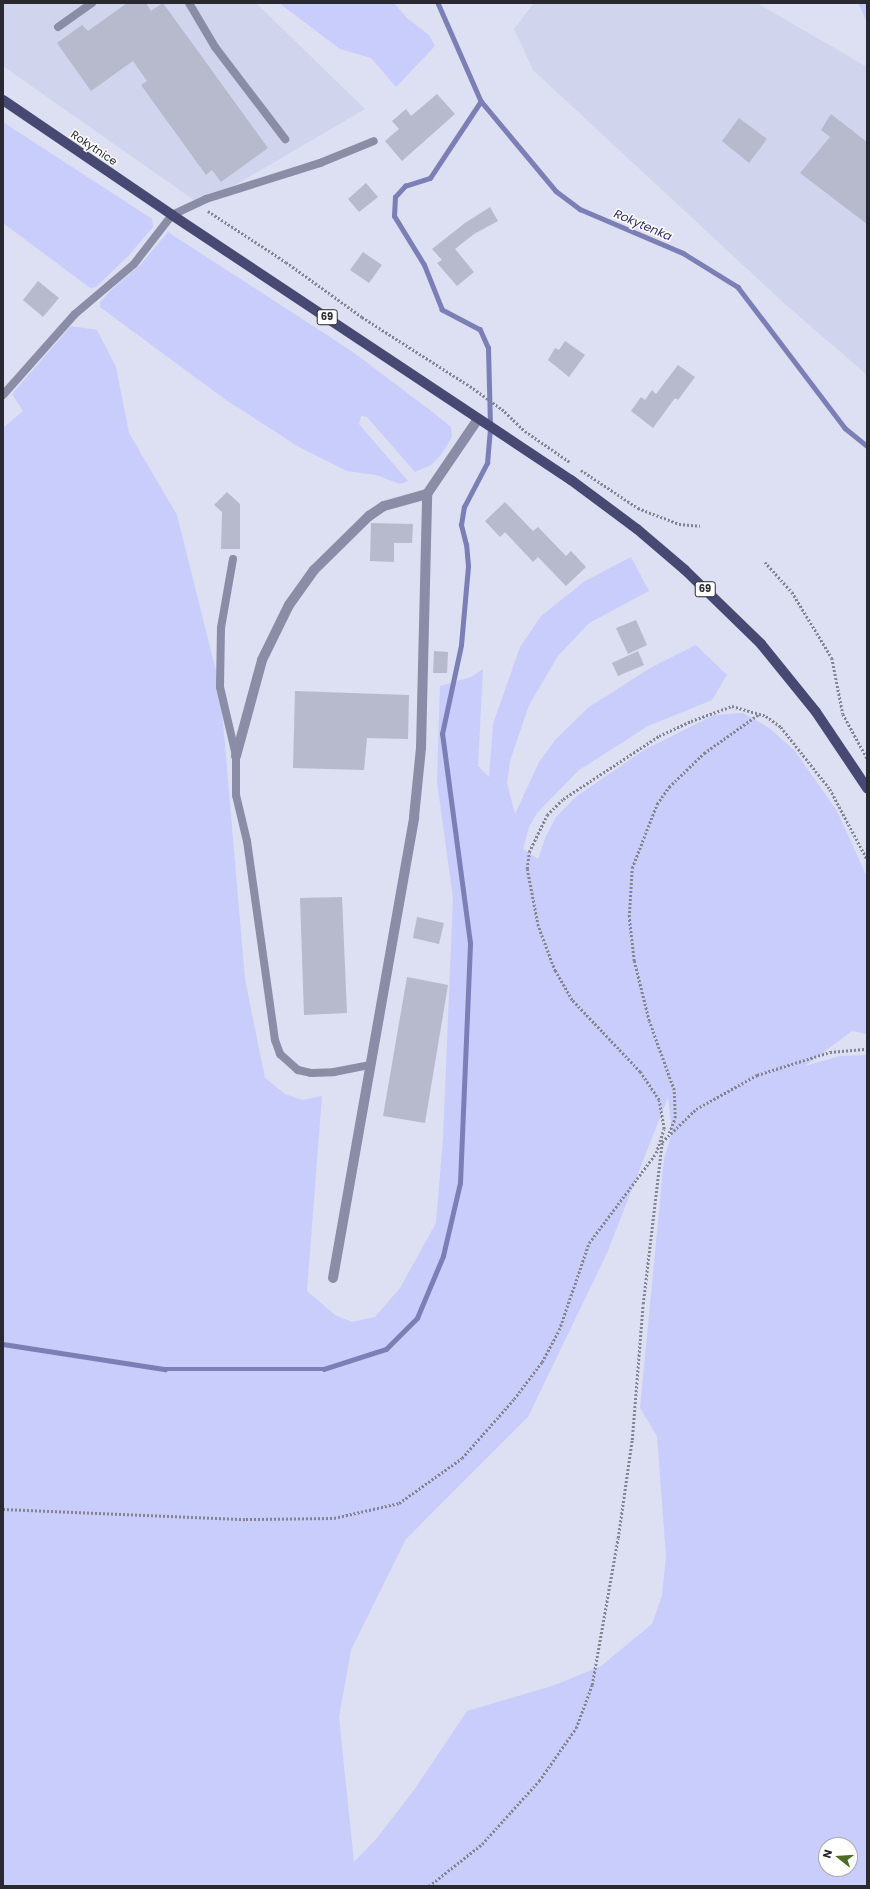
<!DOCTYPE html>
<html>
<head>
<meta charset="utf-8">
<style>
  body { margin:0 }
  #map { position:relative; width:870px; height:1889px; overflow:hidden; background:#dddff2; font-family:Poppins,sans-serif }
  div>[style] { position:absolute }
  .built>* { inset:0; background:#d1d4ed }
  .green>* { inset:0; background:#c9cdfb }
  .stream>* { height:4.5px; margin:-2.25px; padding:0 2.25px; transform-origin:2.25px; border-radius:2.25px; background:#7b7fb5 }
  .building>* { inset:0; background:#b7b9cc }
  .path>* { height:2.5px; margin-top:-1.25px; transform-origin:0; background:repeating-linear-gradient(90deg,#838491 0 2px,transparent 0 4px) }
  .service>* { height:8px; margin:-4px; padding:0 4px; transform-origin:4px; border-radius:4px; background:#8b8da6 }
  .minor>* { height:10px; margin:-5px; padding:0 5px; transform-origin:5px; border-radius:5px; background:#8b8da6 }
  .primary>* { height:10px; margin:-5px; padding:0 5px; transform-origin:5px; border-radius:5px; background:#474973 }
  span { translate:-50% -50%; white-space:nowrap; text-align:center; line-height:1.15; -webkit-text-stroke:3px #fff; paint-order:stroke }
  .shield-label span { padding:1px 3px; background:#fff; border:1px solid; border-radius:3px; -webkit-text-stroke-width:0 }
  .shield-label { font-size:10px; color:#292a31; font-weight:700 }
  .street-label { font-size:11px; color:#292a31 }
  .water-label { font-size:12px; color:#312f72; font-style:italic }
  .frame { position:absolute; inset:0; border:4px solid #292a31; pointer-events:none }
  .north { position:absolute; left:818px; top:1837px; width:40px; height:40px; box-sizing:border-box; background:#fff; border:1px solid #a9aaad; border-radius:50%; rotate:287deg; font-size:11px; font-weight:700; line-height:16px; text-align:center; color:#292a31 }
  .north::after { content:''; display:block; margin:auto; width:14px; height:18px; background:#4b6c23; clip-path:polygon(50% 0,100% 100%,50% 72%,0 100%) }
</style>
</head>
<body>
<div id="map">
  <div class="built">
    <i style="clip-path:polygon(3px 3px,256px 3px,365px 109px,201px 205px,3px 66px)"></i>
    <i style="clip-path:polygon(534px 3px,757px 3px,867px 67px,867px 375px,786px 305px,533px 70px,514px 29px)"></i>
  </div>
  <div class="green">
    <i style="clip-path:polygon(279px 3px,394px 3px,408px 19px,429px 35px,435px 46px,396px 87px,371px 58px,340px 49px)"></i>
    <i style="clip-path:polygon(858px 3px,867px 3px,867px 22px)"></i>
    <i style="clip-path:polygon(3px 122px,152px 219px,153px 227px,129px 255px,96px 287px,90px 288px,3px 223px)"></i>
    <i style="clip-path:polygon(168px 232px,353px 352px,435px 414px,451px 427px,452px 437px,441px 455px,431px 465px,415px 472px,367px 417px,361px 416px,359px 424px,408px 481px,400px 484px,376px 475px,347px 471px,299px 447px,226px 400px,100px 307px,100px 302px,110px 291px,141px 264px)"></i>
    <i style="clip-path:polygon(evenodd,71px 326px,97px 330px,116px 367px,129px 433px,177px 515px,220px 687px,245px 979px,265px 1078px,285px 1094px,303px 1100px,322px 1096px,307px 1291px,335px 1315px,352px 1322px,375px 1317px,400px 1288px,436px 1223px,443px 1138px,453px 898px,437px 782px,440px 686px,471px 677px,483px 669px,478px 766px,489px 777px,493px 724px,520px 647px,541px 616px,585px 581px,631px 557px,649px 591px,589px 623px,558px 656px,529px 705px,510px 761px,507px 783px,515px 814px,539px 762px,556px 739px,589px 707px,652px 667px,696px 645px,727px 675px,712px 700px,648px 726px,579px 770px,537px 813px,529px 827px,523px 849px,538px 859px,546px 836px,556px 817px,577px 796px,644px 750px,714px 715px,743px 713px,769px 728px,795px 751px,837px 811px,867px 877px,867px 1034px,852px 1031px,805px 1066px,840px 1056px,867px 1055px,867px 1886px,3px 1886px,3px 428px,23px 411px,12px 394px,71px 326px,668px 1097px,672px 1133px,664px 1159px,640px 1408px,657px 1436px,666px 1556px,662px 1596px,652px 1624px,601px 1666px,555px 1685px,467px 1711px,414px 1790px,377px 1838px,354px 1862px,339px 1717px,351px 1650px,406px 1539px,528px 1417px,607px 1253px,668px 1097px,71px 326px,826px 1845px,850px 1845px,850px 1869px,826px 1869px,826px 1845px)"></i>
  </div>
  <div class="stream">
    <i style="left:438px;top:3px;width:107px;rotate:66.3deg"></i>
    <i style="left:481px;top:101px;width:117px;rotate:50.2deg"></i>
    <i style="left:556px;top:191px;width:30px;rotate:37deg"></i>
    <i style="left:580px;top:209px;width:112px;rotate:23.1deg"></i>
    <i style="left:683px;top:253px;width:65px;rotate:31.7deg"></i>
    <i style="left:738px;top:287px;width:177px;rotate:52.8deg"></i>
    <i style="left:845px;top:428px;width:28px;rotate:39deg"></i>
    <i style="left:3px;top:1344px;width:164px;rotate:8.8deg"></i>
    <i style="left:165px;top:1369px;width:159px"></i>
    <i style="left:324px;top:1369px;width:65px;rotate:-17.9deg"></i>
    <i style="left:386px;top:1349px;width:44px;rotate:-45deg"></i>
    <i style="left:417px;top:1318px;width:67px;rotate:-67.2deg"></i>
    <i style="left:443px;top:1256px;width:75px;rotate:-76.9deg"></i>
    <i style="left:460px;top:1183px;width:240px;rotate:-87.6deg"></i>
    <i style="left:470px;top:943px;width:211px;rotate:-97.6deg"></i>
    <i style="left:442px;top:734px;width:91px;rotate:-77.9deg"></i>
    <i style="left:461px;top:645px;width:79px;rotate:-84.9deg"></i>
    <i style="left:468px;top:566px;width:21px;rotate:-95deg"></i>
    <i style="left:466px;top:545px;width:21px;rotate:-104deg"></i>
    <i style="left:461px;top:525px;width:18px;rotate:-81deg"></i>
    <i style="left:464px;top:507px;width:50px;rotate:-62.4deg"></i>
    <i style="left:487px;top:463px;width:38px;rotate:-85deg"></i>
    <i style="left:490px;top:425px;width:77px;rotate:-91.5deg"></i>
    <i style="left:488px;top:348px;width:20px;rotate:-114deg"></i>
    <i style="left:480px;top:330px;width:43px;rotate:-152.2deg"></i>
    <i style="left:442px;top:310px;width:48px;rotate:-111.8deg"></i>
    <i style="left:424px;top:265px;width:57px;rotate:-121.5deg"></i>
    <i style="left:394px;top:216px;width:19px;rotate:-87deg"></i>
    <i style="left:395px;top:197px;width:15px;rotate:-48deg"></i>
    <i style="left:405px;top:186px;width:26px;rotate:-18deg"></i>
    <i style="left:430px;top:178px;width:92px;rotate:-56.5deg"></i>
  </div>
  <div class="building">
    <i style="clip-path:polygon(127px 3px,146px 3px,151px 11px,163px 3px,268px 148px,221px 182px,212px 170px,206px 175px,141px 85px,147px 81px,133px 61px,91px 91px,57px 43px,82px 25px,88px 31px)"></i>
    <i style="clip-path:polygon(437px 94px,455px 114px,402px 161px,385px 141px,399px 129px,392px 121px,406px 109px,411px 116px)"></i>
    <i style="clip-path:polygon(831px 114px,867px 142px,867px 224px,800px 173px,830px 137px,821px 130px)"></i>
    <i style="clip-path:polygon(739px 118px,767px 139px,749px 163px,722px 141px)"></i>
    <i style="clip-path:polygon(366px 183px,378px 197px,359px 212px,348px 199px)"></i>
    <i style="clip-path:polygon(490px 207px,498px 221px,474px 234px,455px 249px,474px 272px,457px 286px,437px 263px,442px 260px,432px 249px,465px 223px)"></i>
    <i style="clip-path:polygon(363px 252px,382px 265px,369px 283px,350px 270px)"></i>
    <i style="clip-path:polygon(38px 281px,59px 298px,43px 317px,23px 300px)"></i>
    <i style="clip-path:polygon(565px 341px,585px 355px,569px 377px,548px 360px,555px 348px,559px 350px)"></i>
    <i style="clip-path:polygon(678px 365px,695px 377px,678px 400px,675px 398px,653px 428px,631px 411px,641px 397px,645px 400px,652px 390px,656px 394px)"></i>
    <i style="clip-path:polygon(227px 492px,240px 504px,240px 549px,221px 549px,222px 512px,214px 505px)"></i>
    <i style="clip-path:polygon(505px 502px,533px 531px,538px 527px,566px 556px,571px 551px,586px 567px,566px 586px,538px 557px,533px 562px,505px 532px,500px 537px,485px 521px)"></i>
    <i style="clip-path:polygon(371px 523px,413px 524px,412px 543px,394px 543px,394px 562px,370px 561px)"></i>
    <i style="clip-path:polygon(636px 620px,647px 645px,628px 654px,616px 628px)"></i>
    <i style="clip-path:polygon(434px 651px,448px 652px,447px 673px,433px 673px)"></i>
    <i style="clip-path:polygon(638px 651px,644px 665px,618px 676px,612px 663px)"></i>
    <i style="clip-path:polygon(295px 691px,409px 695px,408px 739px,367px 738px,364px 770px,293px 768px)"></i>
    <i style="clip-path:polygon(342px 897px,347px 1013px,304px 1015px,300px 898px)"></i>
    <i style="clip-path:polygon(417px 917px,444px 923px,439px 944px,413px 938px)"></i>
    <i style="clip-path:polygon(407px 977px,448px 985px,425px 1123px,383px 1116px)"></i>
  </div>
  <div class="path">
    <i style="left:208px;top:211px;width:93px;rotate:33.2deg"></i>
    <i style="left:286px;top:262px;width:94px;rotate:35.9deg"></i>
    <i style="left:362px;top:317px;width:128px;rotate:32.6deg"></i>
    <i style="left:470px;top:386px;width:39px;rotate:36deg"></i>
    <i style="left:502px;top:409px;width:32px;rotate:44deg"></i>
    <i style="left:525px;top:431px;width:55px;rotate:34.6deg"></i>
    <i style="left:581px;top:470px;width:69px;rotate:33.7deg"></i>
    <i style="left:638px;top:508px;width:44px;rotate:21.3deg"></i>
    <i style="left:679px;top:524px;width:21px;rotate:5deg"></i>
    <i style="left:765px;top:562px;width:40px;rotate:48deg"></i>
    <i style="left:792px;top:592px;width:77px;rotate:58.8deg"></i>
    <i style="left:832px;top:658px;width:57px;rotate:78.9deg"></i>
    <i style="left:843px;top:714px;width:50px;rotate:61.4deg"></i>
    <i style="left:669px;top:1133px;width:16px;rotate:-68deg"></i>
    <i style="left:675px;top:1118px;width:28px;rotate:-92deg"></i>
    <i style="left:674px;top:1090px;width:73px;rotate:-109.9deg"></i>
    <i style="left:649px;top:1021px;width:62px;rotate:-104deg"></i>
    <i style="left:634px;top:961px;width:44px;rotate:-96.5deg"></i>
    <i style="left:629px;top:917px;width:49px;rotate:-86.5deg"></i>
    <i style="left:632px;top:868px;width:69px;rotate:-68.7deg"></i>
    <i style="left:657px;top:804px;width:21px;rotate:-55deg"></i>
    <i style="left:669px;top:787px;width:49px;rotate:-44.2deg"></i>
    <i style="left:704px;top:753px;width:67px;rotate:-35.3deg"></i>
    <i style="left:3px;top:1509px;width:243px;rotate:2.4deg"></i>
    <i style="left:246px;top:1519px;width:88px;rotate:-0.7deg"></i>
    <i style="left:334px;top:1518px;width:67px;rotate:-13deg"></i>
    <i style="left:399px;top:1503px;width:77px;rotate:-35.5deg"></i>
    <i style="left:462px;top:1458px;width:79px;rotate:-48.6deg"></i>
    <i style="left:514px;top:1399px;width:46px;rotate:-52.9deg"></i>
    <i style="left:542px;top:1362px;width:36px;rotate:-62deg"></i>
    <i style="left:559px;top:1330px;width:92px;rotate:-71deg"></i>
    <i style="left:589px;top:1243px;width:112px;rotate:-53.3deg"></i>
    <i style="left:656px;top:1153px;width:25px;rotate:-72deg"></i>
    <i style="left:664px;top:1129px;width:29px;rotate:-100deg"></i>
    <i style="left:659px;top:1100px;width:34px;rotate:-124deg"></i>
    <i style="left:640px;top:1072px;width:99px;rotate:-133.4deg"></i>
    <i style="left:572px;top:1000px;width:34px;rotate:-120deg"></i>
    <i style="left:555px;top:971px;width:48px;rotate:-110.7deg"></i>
    <i style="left:538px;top:926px;width:58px;rotate:-100.9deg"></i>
    <i style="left:527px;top:869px;width:17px;rotate:-83deg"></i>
    <i style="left:529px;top:852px;width:41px;rotate:-64.1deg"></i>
    <i style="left:547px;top:815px;width:23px;rotate:-45deg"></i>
    <i style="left:563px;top:799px;width:115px;rotate:-33.3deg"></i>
    <i style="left:659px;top:736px;width:35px;rotate:-25deg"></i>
    <i style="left:691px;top:721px;width:44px;rotate:-20.1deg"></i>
    <i style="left:732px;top:706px;width:35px;rotate:16deg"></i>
    <i style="left:766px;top:716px;width:19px;rotate:36deg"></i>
    <i style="left:781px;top:727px;width:79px;rotate:51.7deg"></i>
    <i style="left:830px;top:789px;width:79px;rotate:62.1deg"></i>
    <i style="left:429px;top:1886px;width:68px;rotate:-38.4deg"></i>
    <i style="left:482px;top:1844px;width:85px;rotate:-47.9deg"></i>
    <i style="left:539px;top:1781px;width:65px;rotate:-55.1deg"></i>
    <i style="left:576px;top:1728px;width:46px;rotate:-69.6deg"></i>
    <i style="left:592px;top:1685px;width:149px;rotate:-80deg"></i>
    <i style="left:618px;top:1538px;width:99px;rotate:-81.9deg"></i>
    <i style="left:632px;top:1440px;width:136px;rotate:-85.4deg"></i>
    <i style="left:643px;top:1304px;width:163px;rotate:-83.3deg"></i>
    <i style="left:662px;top:1142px;width:47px;rotate:-44.1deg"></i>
    <i style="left:696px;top:1109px;width:70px;rotate:-29.1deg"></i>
    <i style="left:757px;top:1075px;width:77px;rotate:-17.5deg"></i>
    <i style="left:830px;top:1052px;width:37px;rotate:-5deg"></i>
  </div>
  <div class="service">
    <i style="left:189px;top:3px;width:51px;rotate:59.4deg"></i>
    <i style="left:215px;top:47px;width:116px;rotate:52.7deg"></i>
    <i style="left:58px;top:27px;width:42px;rotate:-35.2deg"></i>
    <i style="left:3px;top:395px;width:108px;rotate:-48.4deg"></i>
    <i style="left:75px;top:314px;width:77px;rotate:-40.3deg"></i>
    <i style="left:134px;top:264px;width:62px;rotate:-52.2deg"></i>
    <i style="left:172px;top:215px;width:38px;rotate:-25deg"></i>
    <i style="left:206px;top:199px;width:120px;rotate:-17.5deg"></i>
    <i style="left:320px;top:163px;width:58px;rotate:-22.2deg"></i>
    <i style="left:233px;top:559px;width:70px;rotate:99.9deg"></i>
    <i style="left:221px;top:628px;width:59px;rotate:91deg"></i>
    <i style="left:220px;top:687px;width:71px;rotate:76.9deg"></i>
    <i style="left:236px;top:756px;width:39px;rotate:90deg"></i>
    <i style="left:236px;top:795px;width:47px;rotate:76.6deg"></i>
    <i style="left:247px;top:841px;width:201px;rotate:82deg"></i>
    <i style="left:275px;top:1040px;width:15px;rotate:70deg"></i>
    <i style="left:280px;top:1054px;width:24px;rotate:42deg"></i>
    <i style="left:298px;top:1070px;width:13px;rotate:13deg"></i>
    <i style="left:311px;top:1073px;width:23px;rotate:-2deg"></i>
    <i style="left:334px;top:1072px;width:37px;rotate:-11deg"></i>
  </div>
  <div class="minor">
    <i style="left:236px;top:756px;width:99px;rotate:-74.8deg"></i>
    <i style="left:262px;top:660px;width:61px;rotate:-63.9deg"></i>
    <i style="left:289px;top:605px;width:43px;rotate:-54.5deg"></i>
    <i style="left:314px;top:570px;width:77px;rotate:-44.5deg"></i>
    <i style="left:369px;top:516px;width:18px;rotate:-34deg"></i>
    <i style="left:384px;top:506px;width:45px;rotate:-15.6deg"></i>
    <i style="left:333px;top:1278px;width:468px;rotate:-80deg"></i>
    <i style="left:414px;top:817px;width:69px;rotate:-84.2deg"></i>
    <i style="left:421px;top:748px;width:254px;rotate:-88.6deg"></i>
    <i style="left:427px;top:494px;width:91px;rotate:-55.8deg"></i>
  </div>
  <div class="primary">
    <i style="left:3px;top:100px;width:204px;rotate:34.2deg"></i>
    <i style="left:172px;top:215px;width:479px;rotate:33.6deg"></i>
    <i style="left:571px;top:480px;width:82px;rotate:36.6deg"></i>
    <i style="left:637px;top:529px;width:63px;rotate:40.5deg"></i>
    <i style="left:685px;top:570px;width:106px;rotate:44.2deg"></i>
    <i style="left:761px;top:644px;width:87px;rotate:51deg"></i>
    <i style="left:816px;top:712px;width:92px;rotate:56.1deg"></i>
  </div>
  <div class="shield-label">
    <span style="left:327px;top:317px">69</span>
    <span style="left:705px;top:589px">69</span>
  </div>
  <div class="street-label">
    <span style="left:94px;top:148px;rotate:34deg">Rokytnice</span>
  </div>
  <div class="water-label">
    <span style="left:643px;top:225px;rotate:23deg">Rokytenka</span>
  </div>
  <div class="frame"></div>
  <div class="north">N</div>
</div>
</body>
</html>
